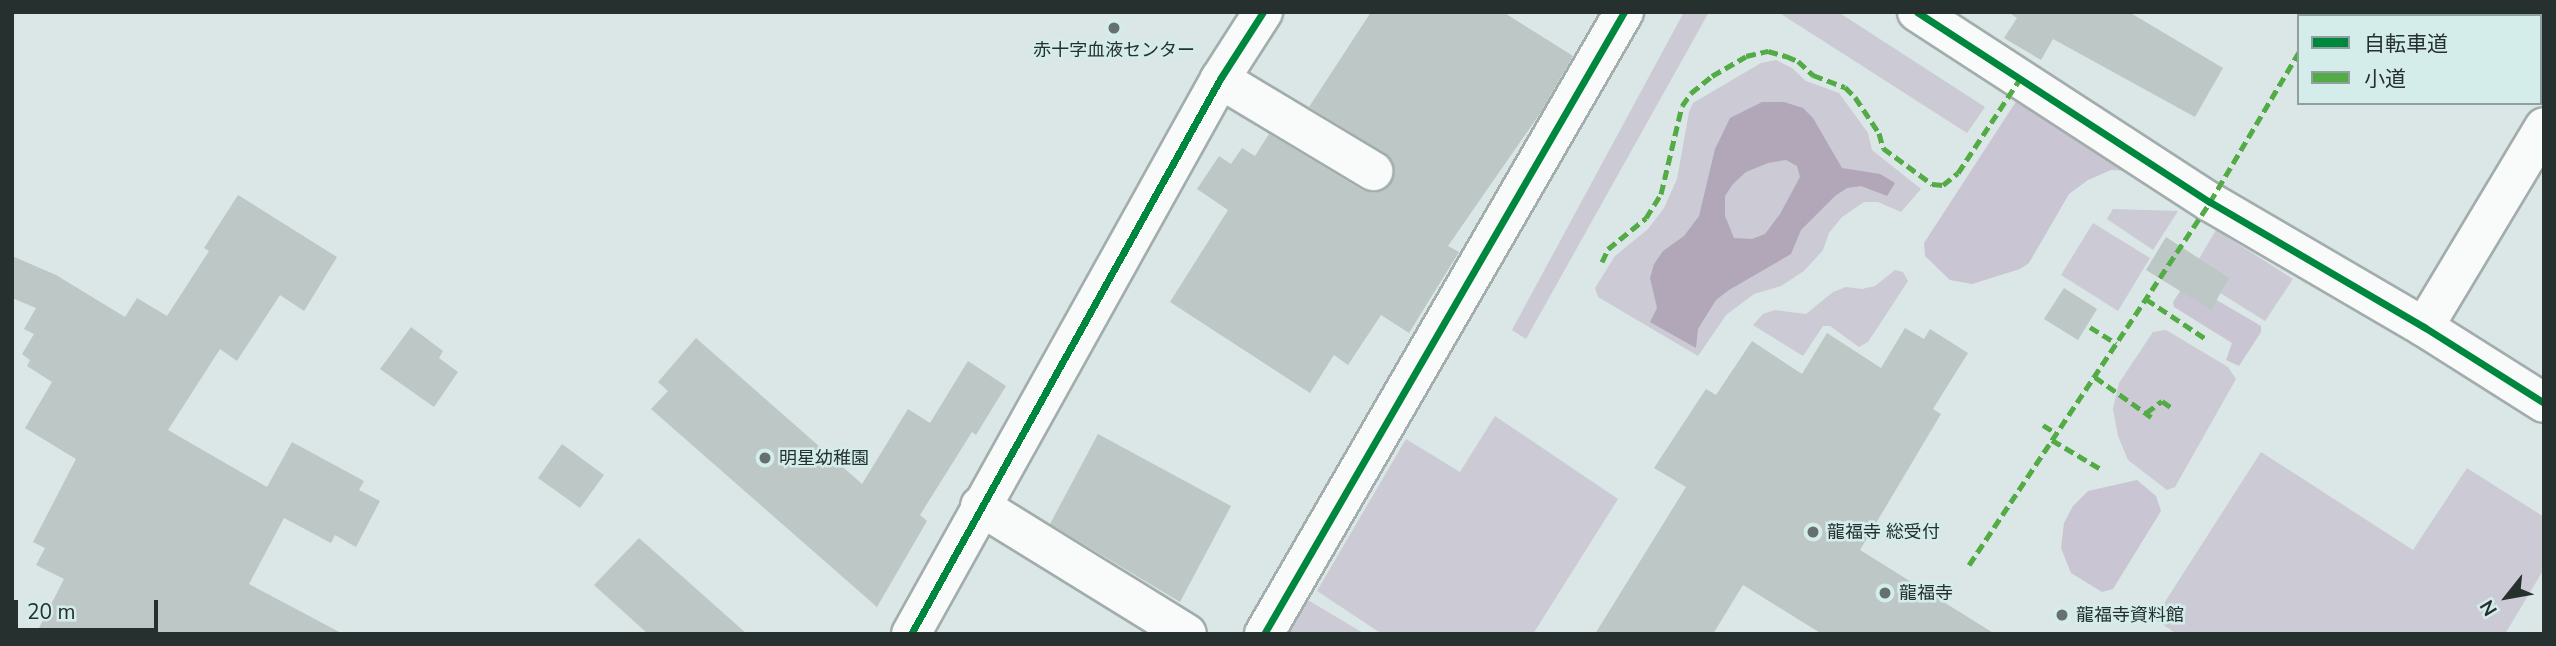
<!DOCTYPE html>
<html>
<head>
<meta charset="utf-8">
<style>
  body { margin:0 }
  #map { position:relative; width:2556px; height:646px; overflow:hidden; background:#dae7e6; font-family:"Nunito Sans","Noto Sans JP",sans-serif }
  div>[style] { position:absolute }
  .green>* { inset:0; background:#cccad4 }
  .forest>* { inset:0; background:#cac5d3 }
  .water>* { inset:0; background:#b1a7b8 }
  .building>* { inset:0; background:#bcc7c6 }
  .roads { filter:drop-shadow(2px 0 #a2adac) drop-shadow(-2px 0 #a2adac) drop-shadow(0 2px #a2adac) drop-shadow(0 -2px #a2adac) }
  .street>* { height:38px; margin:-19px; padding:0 19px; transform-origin:19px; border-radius:19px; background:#f9fbfb }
  .quiet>* { height:5px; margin-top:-2.5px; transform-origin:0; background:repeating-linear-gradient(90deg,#53ab45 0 10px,transparent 0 15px) }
  .cycleway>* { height:7px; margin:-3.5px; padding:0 3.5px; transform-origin:3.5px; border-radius:3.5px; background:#00873e }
  .dots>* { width:19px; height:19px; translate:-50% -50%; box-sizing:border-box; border:4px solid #d4edeb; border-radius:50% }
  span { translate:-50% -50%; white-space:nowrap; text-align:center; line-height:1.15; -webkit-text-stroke:5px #d4edeb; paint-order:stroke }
  .poi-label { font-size:18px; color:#26302f }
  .left { translate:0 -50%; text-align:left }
  .frame { position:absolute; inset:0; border:14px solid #26302f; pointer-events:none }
  .legend { position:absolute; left:2297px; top:14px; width:245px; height:91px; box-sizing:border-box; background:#d4edeb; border:2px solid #8ea1a0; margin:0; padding:9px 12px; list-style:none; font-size:21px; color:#26302f }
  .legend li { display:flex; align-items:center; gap:14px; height:35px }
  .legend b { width:35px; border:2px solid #8ea1a0 }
  .north { position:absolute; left:2472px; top:562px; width:70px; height:70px; -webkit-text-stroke:5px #d4edeb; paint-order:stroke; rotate:239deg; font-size:19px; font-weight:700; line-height:28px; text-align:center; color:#26302f }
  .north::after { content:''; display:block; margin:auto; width:24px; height:32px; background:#26302f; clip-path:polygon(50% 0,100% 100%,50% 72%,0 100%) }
  .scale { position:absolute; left:14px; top:600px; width:144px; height:32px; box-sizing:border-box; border:4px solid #26302f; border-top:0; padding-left:9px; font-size:21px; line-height:24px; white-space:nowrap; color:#26302f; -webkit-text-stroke:5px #d4edeb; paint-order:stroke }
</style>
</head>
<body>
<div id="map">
  <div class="green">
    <i style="clip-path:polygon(1684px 12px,1709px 12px,1526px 339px,1512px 330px)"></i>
    <i style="clip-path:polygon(1778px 12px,1838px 12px,1985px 107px,1967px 133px)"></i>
    <i style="clip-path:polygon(1776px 60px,1792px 68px,1806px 81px,1839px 93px,1868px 133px,1872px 150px,1921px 189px,1901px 212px,1878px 202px,1864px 202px,1842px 217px,1829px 233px,1823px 250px,1804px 271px,1781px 286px,1754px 294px,1726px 315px,1698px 356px,1598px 297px,1595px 288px,1615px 256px,1648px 229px,1664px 208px,1677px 179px,1689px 112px,1693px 103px,1761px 63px)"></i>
    <i style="clip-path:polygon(2113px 209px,2178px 211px,2153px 250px,2107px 219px)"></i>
    <i style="clip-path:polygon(2093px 223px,2150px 258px,2118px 311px,2061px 275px)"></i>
    <i style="clip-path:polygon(2216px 230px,2293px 279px,2265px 321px,2190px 274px)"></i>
    <i style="clip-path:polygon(1895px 270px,1903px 272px,1908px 281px,1868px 342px,1859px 347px,1830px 326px,1823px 326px,1803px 356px,1753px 325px,1763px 314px,1775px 310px,1806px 314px,1833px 292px,1846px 287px,1862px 289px,1875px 286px)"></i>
    <i style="clip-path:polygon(2166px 330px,2228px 367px,2236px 379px,2175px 487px,2167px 490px,2128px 460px,2118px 436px,2113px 409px,2119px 383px,2153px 332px)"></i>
    <i style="clip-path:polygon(1495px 416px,1618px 499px,1533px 634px,1382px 634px,1317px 591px,1406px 439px,1460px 472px)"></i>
    <i style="clip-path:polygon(2261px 452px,2413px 550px,2467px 468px,2544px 517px,2544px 569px,2505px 634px,2177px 634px,2154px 619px)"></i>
    <i style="clip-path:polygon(1306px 599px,1365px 634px,1286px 634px)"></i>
  </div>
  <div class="forest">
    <i style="clip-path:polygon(2025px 96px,2135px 171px,2111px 170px,2088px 180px,2069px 194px,2029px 263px,2020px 269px,1972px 284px,1950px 280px,1925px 256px,1924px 243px,2017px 100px)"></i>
    <i style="clip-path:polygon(2186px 282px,2261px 326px,2261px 332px,2239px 366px,2226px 360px,2232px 343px,2174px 307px,2173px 302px)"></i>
    <i style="clip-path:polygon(2137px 480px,2156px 496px,2161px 511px,2113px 589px,2102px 592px,2071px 573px,2061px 548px,2064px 523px,2073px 506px,2088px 491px)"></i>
  </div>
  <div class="water">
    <i style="clip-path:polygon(evenodd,1762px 102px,1784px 102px,1803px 108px,1813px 118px,1842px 168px,1880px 174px,1895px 183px,1887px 196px,1861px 186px,1847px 188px,1835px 196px,1801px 230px,1791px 254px,1729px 290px,1716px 300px,1698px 329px,1696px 348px,1650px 322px,1657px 308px,1650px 278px,1654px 264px,1663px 251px,1684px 236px,1699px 216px,1715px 149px,1730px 118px,1762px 102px,1786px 160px,1797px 166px,1800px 177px,1780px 214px,1765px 234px,1752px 239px,1734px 238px,1725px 216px,1725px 196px,1733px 184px,1746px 172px,1768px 163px,1786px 160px)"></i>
  </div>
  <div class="building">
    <i style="clip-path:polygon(1371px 12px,1503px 12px,1573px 56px,1541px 112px,1448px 246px,1459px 252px,1409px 333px,1381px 315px,1348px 365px,1334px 355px,1310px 393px,1170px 302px,1228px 210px,1197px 189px,1219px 156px,1231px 164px,1242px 148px,1255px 156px,1269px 134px,1362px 190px,1373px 193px,1384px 190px,1391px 183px,1395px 171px,1392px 161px,1385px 153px,1309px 107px)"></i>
    <i style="clip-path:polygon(2008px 12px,2129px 12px,2223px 68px,2195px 117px,2053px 39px,2041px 60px,2004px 38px,2017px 18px)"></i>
    <i style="clip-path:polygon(238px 195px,337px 257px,304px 311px,280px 295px,237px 361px,220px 349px,168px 430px,267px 487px,292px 442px,364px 481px,359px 490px,380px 501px,356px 547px,335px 535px,331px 543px,284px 518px,249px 584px,343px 634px,36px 634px,64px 579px,36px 565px,45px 548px,33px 542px,76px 459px,25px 428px,52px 382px,27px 366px,30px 360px,22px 354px,34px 334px,24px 329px,36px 308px,12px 298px,12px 256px,56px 275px,125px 317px,137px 298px,167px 316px,209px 251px,204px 248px)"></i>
    <i style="clip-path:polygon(2166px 237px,2229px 278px,2211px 310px,2146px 270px)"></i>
    <i style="clip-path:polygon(2064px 288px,2097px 309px,2078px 340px,2044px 319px)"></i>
    <i style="clip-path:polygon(411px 327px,443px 351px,439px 358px,458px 372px,434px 407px,380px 369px)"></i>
    <i style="clip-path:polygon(1905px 328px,1924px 339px,1930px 329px,1968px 353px,1933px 409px,1941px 414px,1860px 550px,1995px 634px,1822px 634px,1743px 585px,1713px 634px,1595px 634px,1686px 487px,1654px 468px,1706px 389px,1716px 395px,1752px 341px,1802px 374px,1827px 333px,1881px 368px)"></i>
    <i style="clip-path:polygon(696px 338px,862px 484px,908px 409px,930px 423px,968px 361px,1006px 386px,976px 435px,972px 432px,920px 515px,927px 521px,877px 607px,651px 409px,668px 391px,658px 382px)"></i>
    <i style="clip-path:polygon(1098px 434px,1231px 506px,1180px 602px,1050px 524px)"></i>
    <i style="clip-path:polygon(562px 444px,604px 475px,580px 508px,538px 478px)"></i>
    <i style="clip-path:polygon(639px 538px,747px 634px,648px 634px,594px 585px)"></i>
  </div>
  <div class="roads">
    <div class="street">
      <i style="left:1917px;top:12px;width:349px;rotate:33deg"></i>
      <i style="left:2210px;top:202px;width:248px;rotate:30.3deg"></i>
      <i style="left:2424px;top:327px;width:142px;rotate:32.3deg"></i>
      <i style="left:2539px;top:12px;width:6px;rotate:31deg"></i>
      <i style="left:1220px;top:79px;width:179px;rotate:31deg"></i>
      <i style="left:2424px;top:327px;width:233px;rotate:-59deg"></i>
      <i style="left:980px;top:506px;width:243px;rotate:31.7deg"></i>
      <i style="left:911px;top:634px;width:635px;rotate:-60.89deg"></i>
      <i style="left:1220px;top:79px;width:80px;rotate:-57.3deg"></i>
      <i style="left:1264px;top:634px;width:719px;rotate:-59.94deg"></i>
    </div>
  </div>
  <div class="quiet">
    <i style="left:2320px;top:16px;width:4px;rotate:-63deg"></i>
    <i style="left:1602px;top:262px;width:14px;rotate:-65deg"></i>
    <i style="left:1608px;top:249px;width:49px;rotate:-39.2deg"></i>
    <i style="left:1646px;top:218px;width:28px;rotate:-58deg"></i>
    <i style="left:1661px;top:194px;width:90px;rotate:-76.6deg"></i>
    <i style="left:1682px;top:106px;width:16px;rotate:-55deg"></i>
    <i style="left:1691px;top:93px;width:27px;rotate:-39deg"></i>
    <i style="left:1712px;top:76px;width:39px;rotate:-30deg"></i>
    <i style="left:1746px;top:56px;width:23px;rotate:-13deg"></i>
    <i style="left:1768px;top:51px;width:19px;rotate:16deg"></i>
    <i style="left:1786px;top:56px;width:13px;rotate:23deg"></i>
    <i style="left:1798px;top:61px;width:21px;rotate:43deg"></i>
    <i style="left:1813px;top:75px;width:34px;rotate:21deg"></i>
    <i style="left:1845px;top:87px;width:14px;rotate:45deg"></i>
    <i style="left:1855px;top:97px;width:43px;rotate:56.3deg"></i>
    <i style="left:1879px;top:133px;width:16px;rotate:75deg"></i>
    <i style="left:1883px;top:148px;width:61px;rotate:36.3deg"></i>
    <i style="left:1932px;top:184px;width:11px;rotate:5deg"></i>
    <i style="left:1943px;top:185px;width:19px;rotate:-39deg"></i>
    <i style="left:1958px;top:173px;width:113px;rotate:-56.6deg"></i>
    <i style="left:2146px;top:299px;width:72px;rotate:33.7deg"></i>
    <i style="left:2090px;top:327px;width:31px;rotate:32deg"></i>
    <i style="left:2095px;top:377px;width:69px;rotate:35.5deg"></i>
    <i style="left:2146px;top:413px;width:20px;rotate:-37deg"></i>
    <i style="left:2162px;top:401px;width:12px;rotate:35deg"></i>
    <i style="left:2043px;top:425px;width:15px;rotate:32deg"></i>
    <i style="left:2052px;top:440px;width:55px;rotate:30.8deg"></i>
    <i style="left:1969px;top:565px;width:436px;rotate:-56.4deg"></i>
    <i style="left:2210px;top:202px;width:174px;rotate:-59.3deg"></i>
  </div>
  <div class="cycleway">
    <i style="left:1917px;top:12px;width:349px;rotate:33deg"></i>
    <i style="left:2210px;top:202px;width:248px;rotate:30.3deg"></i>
    <i style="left:2424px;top:327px;width:142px;rotate:32.3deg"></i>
    <i style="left:911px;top:634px;width:635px;rotate:-60.89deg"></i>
    <i style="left:1220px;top:79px;width:80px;rotate:-57.3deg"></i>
    <i style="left:1264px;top:634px;width:719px;rotate:-59.94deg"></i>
  </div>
  <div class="dots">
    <i style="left:1114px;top:28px;background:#65706f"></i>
    <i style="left:765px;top:458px;background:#65706f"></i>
    <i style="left:1813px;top:532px;background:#65706f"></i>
    <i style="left:1885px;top:593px;background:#65706f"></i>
    <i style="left:2062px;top:615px;background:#65706f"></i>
  </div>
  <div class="poi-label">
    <span style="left:1114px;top:50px">赤十字血液センター</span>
    <span class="left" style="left:779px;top:458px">明星幼稚園</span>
    <span class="left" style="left:1827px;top:532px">龍福寺 総受付</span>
    <span class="left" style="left:1899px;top:593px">龍福寺</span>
    <span class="left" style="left:2076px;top:615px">龍福寺資料館</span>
  </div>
  <div class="frame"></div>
  <ul class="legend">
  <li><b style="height:9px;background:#00873e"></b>自転車道</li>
  <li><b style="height:9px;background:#53ab45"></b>小道</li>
  </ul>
  <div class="north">N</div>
  <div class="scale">20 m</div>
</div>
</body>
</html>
